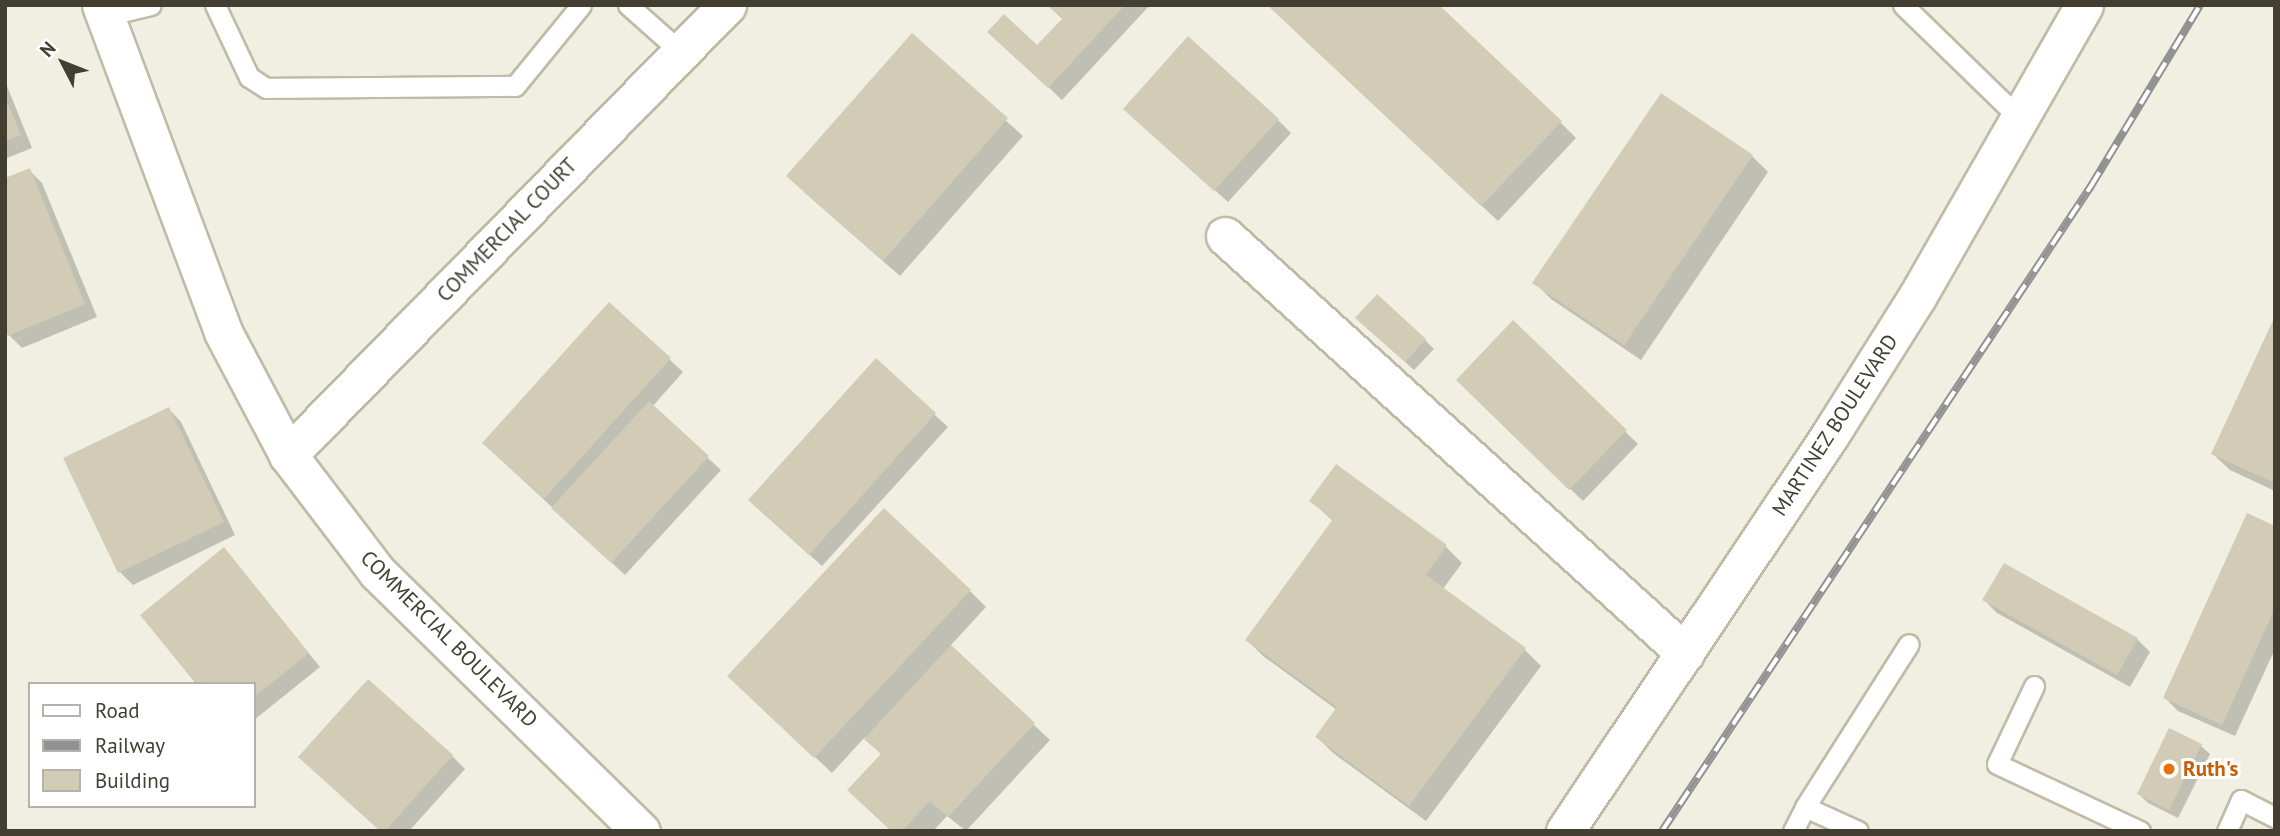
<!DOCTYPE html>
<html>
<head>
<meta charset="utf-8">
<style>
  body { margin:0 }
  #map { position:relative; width:2280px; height:836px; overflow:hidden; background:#f1efe2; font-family:"PT Sans",sans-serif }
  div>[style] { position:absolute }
  .shadow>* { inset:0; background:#0003 }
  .building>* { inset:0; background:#d2ccb7 }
  .roads { filter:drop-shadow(2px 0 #bfbba7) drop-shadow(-2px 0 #bfbba7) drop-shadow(0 2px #bfbba7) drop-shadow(0 -2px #bfbba7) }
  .lane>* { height:19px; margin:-9.5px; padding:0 9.5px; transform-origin:9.5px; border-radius:9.5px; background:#fff }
  .street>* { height:37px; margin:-18.5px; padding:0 18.5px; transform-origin:18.5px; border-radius:18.5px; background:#fff }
  .rail>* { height:8px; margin-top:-4px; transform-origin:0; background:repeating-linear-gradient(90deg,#fff 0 16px,#929292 0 32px); box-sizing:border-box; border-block:2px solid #929292 }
  .dots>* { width:19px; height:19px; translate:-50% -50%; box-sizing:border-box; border:4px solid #fff; border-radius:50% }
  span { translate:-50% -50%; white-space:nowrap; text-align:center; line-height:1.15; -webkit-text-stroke:6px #fff; paint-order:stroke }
  .street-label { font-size:21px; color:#423f32 }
  .food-label { font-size:21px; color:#c56008; font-weight:700 }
  .left { translate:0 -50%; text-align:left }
  .frame { position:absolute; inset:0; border:7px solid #423f32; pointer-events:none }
  .legend { position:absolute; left:28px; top:682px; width:228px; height:126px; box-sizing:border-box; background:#fff; border:2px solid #b3b2ad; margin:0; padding:9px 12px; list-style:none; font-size:21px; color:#423f32 }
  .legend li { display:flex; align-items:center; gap:14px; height:35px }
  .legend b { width:35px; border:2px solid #b3b2ad }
  .north { position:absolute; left:28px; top:28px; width:70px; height:70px; -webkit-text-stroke:5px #fff; paint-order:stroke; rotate:312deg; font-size:19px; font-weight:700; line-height:28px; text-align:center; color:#423f32 }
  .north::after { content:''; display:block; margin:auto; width:24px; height:32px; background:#423f32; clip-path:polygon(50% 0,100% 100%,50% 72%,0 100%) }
</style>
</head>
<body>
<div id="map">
  <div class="shadow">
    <i style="clip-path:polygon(1049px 5px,1150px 5px,1062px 100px,1003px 45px,1037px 48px,1064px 19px)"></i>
    <i style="clip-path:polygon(1268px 5px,1560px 122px,1576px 138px,1498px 221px)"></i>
    <i style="clip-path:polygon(912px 36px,1023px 136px,900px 276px,804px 192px)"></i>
    <i style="clip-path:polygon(5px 81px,32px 148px,5px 159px)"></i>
    <i style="clip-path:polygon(1278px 120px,1291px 133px,1228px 202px,1138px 121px)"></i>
    <i style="clip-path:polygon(1752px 156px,1768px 172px,1641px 360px,1551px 299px,1535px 283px)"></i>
    <i style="clip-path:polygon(29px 170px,42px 183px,97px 317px,22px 348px,9px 335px)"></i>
    <i style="clip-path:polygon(610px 305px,683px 372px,652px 407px,721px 470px,625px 575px,497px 456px)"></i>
    <i style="clip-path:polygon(2275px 320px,2275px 491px,2230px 470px,2213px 454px)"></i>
    <i style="clip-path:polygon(1513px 323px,1638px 444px,1583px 501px,1458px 380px)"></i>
    <i style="clip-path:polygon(1366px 327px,1425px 340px,1434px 349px,1414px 370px)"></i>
    <i style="clip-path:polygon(876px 361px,948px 427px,822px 566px,763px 513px)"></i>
    <i style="clip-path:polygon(169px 409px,181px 422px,235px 535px,133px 585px,120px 572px)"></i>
    <i style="clip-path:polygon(1311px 501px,1446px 547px,1462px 563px,1443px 589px,1525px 650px,1541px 666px,1426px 821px,1333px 753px,1317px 737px,1337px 710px,1263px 656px,1247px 640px,1333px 521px)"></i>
    <i style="clip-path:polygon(2275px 528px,2275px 649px,2235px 736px,2178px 711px,2165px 698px)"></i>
    <i style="clip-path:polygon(224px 550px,320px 667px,254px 720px,254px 684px)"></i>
    <i style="clip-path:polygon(970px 591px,986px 607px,950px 646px,1050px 740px,966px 831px,947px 816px,933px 831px,892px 831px,882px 755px,865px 737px,832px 773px,746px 692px)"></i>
    <i style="clip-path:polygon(1984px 600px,2137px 639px,2150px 652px,2130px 687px,1997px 613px)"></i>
    <i style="clip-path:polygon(2201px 746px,2210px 754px,2178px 818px,2148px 803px,2139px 794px)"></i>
    <i style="clip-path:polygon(452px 756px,465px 769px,409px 831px,381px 831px)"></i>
  </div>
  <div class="building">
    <i style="clip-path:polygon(1047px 5px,1125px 5px,1048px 88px,987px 32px,1004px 14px,1037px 45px,1062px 19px)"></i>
    <i style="clip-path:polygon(1267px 5px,1439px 5px,1562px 121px,1481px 206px)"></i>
    <i style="clip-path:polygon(912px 33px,1008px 118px,883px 261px,786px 176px)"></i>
    <i style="clip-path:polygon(1188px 36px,1279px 119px,1214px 191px,1123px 109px)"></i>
    <i style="clip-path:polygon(1661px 93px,1753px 155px,1624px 345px,1532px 283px)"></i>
    <i style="clip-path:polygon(5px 97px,21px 135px,5px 141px)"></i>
    <i style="clip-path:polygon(30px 168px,85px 304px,8px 336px,5px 329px,5px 178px)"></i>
    <i style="clip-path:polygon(1377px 294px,1426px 339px,1405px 362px,1355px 318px)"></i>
    <i style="clip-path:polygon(609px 302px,671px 358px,544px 499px,482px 443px)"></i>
    <i style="clip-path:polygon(2275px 316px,2275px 483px,2211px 454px)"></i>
    <i style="clip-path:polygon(1513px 320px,1627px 430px,1569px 490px,1456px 380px)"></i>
    <i style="clip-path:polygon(876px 358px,936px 413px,809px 555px,748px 500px)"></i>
    <i style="clip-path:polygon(649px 401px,709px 456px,611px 563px,551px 508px)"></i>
    <i style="clip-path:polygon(169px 407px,224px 522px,118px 573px,63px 458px)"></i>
    <i style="clip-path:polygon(1336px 464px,1447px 545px,1426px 575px,1526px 648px,1409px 806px,1315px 737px,1337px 707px,1245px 640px,1333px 519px,1309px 501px)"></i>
    <i style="clip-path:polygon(884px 508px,971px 590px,814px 758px,727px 676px)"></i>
    <i style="clip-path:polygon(2247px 513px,2275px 526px,2275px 608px,2222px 725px,2163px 698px)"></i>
    <i style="clip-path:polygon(224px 547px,309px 653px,254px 697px,254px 684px,196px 684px,140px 615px)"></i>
    <i style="clip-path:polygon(2004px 563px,2138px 638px,2117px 675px,1982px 600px)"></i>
    <i style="clip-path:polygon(951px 645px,1035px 723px,948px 817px,930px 801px,902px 831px,891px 831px,847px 790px,881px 754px,864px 739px)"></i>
    <i style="clip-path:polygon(368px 679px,453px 755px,385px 831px,380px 831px,298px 757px)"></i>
    <i style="clip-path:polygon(2169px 728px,2202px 744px,2169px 810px,2137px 794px)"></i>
  </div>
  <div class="roads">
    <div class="lane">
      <i style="left:215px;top:5px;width:80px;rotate:64.7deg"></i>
      <i style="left:249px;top:77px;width:20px;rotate:33deg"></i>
      <i style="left:266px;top:88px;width:249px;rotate:-0.5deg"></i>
      <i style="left:515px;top:86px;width:104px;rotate:-50.8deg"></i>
      <i style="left:628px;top:5px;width:71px;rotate:41.6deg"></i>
      <i style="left:1903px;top:5px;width:162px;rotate:44.2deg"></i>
      <i style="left:105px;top:16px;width:47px;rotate:-13.4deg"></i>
      <i style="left:2034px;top:686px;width:86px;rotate:115.4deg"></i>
      <i style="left:1997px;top:764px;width:158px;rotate:25.1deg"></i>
      <i style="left:1805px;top:807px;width:193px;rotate:-57.5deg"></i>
      <i style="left:1793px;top:831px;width:27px;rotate:-63deg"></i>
      <i style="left:1805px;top:807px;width:58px;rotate:24.4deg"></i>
      <i style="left:2227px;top:831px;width:34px;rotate:-66deg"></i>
      <i style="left:2241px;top:800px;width:38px;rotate:27deg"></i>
    </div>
    <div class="street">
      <i style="left:101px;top:5px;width:349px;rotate:69.5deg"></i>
      <i style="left:223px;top:332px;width:139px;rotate:62.1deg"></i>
      <i style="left:288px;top:455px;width:147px;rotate:52.7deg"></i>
      <i style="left:377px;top:572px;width:370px;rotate:44.5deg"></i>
      <i style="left:1225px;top:236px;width:621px;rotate:42.19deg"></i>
      <i style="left:288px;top:455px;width:629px;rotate:-45.71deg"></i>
      <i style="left:1565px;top:831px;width:476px;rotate:-56.2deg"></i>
      <i style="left:1830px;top:435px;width:163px;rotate:-57.8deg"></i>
      <i style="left:1917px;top:297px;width:336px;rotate:-60.2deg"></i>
    </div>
  </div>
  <div class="rail">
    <i style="left:1662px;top:831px;width:775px;rotate:-56.37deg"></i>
    <i style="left:2091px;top:186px;width:211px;rotate:-58.9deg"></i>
  </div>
  <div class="dots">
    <i style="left:2169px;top:769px;background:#e8710a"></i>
  </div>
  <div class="street-label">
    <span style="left:507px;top:230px;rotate:-46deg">COMMERCIAL COURT</span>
    <span style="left:1835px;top:425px;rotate:-57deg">MARTINEZ BOULEVARD</span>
    <span style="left:449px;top:639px;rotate:45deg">COMMERCIAL BOULEVARD</span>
  </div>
  <div class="food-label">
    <span class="left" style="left:2183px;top:769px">Ruth's</span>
  </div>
  <div class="frame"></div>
  <ul class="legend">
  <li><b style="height:9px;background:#fff"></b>Road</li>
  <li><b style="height:9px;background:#929292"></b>Railway</li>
  <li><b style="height:19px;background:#d2ccb7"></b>Building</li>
  </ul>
  <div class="north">N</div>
</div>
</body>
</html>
